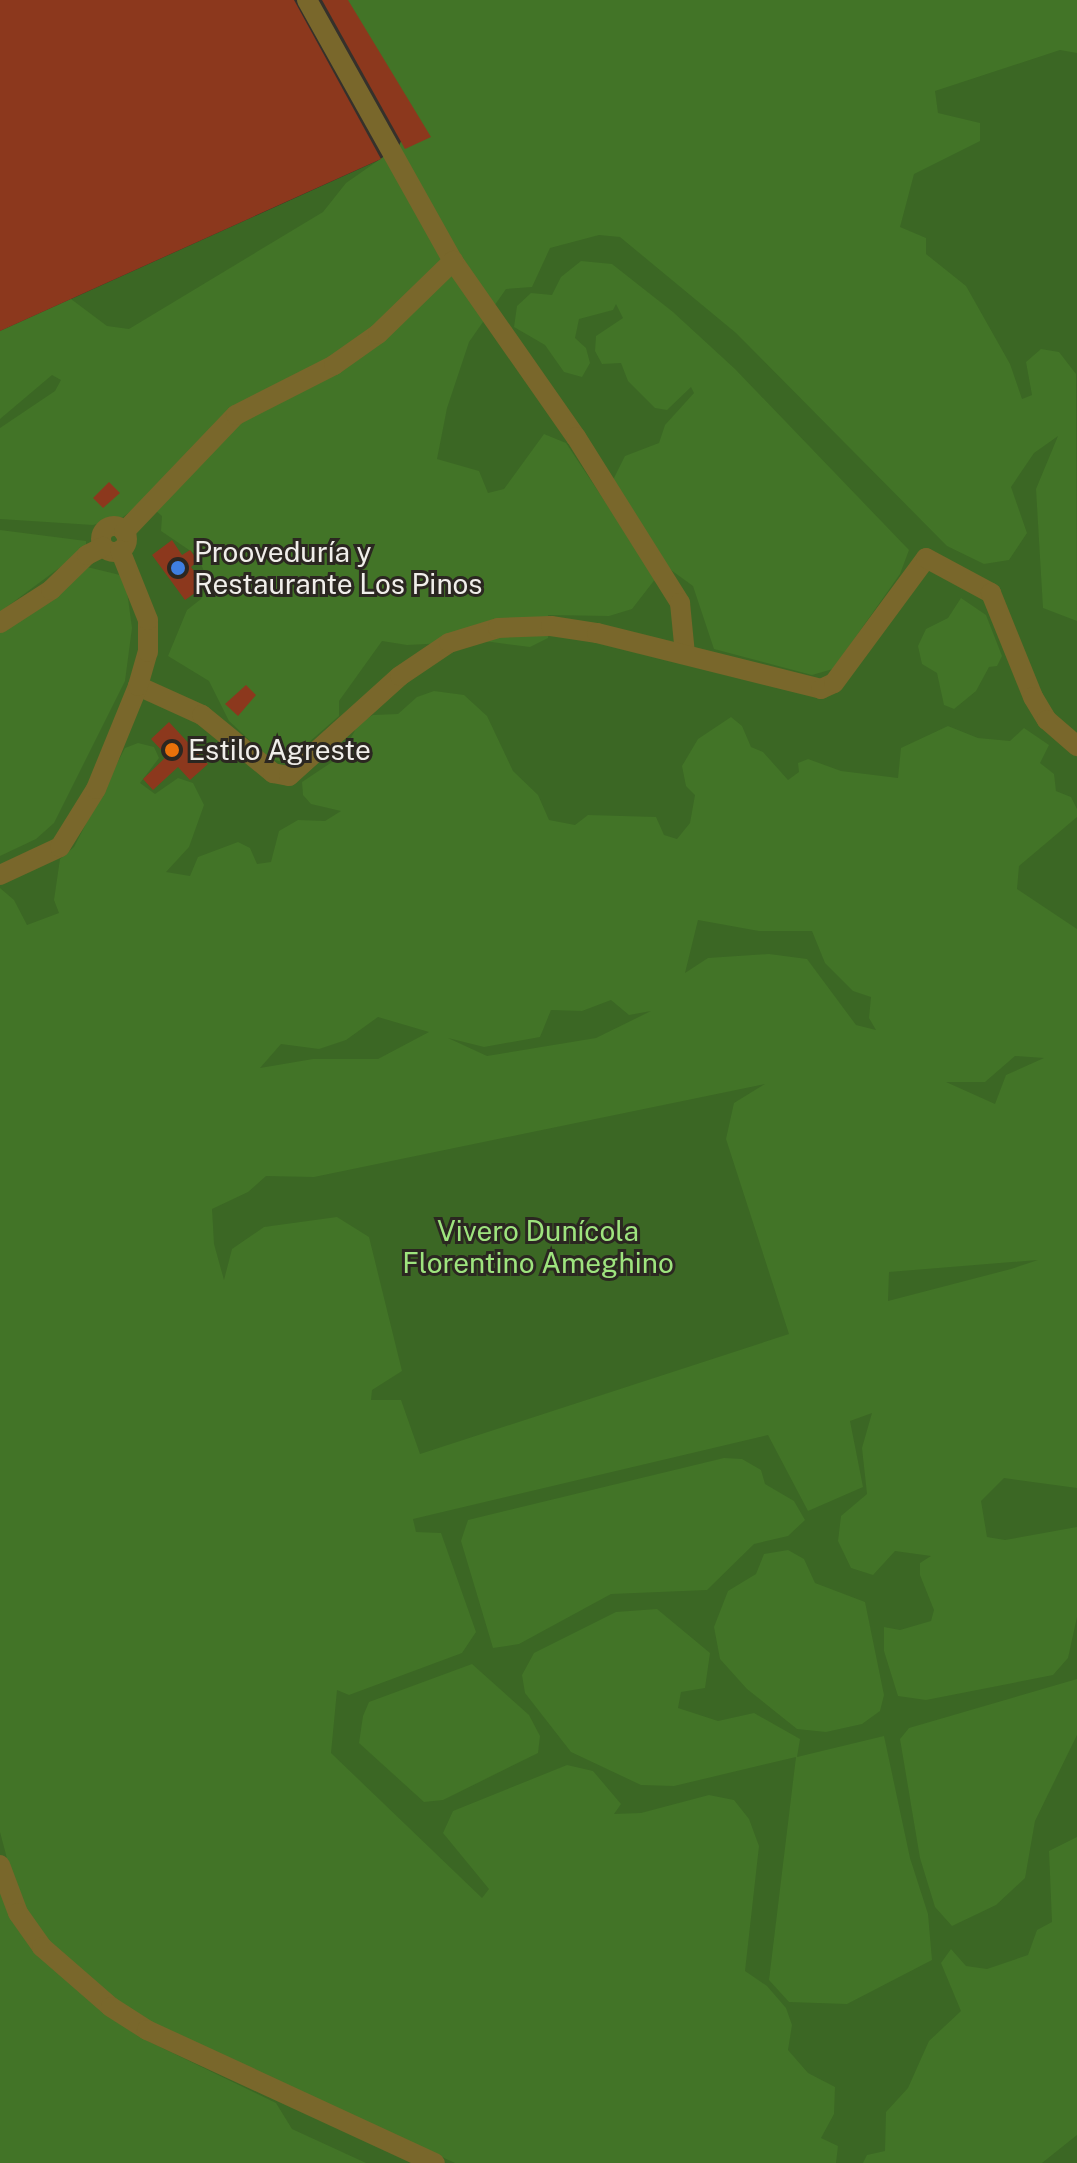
<!DOCTYPE html>
<html>
<head>
<meta charset="utf-8">
<style>
  body { margin:0 }
  #map { position:relative; width:1077px; height:2163px; overflow:hidden; background:#35312b; font-family:"Public Sans",sans-serif }
  div>[style] { position:absolute }
  .green>* { inset:0; background:#3b6724 }
  .forest>* { inset:0; background:#427427 }
  .building>* { inset:0; background:#8c381d }
  .minor>* { height:20px; margin:-10px; padding:0 10px; transform-origin:10px; border-radius:10px; background:#79672b }
  .minor>.ring { margin:-10px; padding:0; box-sizing:content-box; background:none; border:20px solid #79672b; border-radius:50% }
  .dots>* { width:22px; height:22px; translate:-50% -50%; box-sizing:border-box; border:4px solid #2b2721; border-radius:50% }
  span { translate:-50% -50%; white-space:nowrap; text-align:center; line-height:1.15; -webkit-text-stroke:6px #2b2721; paint-order:stroke }
  .poi-label { font-size:28px; color:#f0eeea }
  .left { translate:0 -50%; text-align:left }
  .park-label { font-size:28px; color:#9ee47e }
</style>
</head>
<body>
<div id="map">
  <div class="green">
    <i style="clip-path:polygon(1077px 0,1077px 2163px,0 2163px,0 331px,430px 137px)"></i>
  </div>
  <div class="forest">
    <i style="clip-path:polygon(332px 0,1077px 0,1077px 53px,1060px 50px,935px 91px,938px 113px,980px 123px,980px 141px,914px 174px,900px 227px,926px 238px,926px 254px,966px 286px,1010px 364px,1022px 399px,1032px 395px,1026px 362px,1041px 349px,1059px 352px,1076px 374px,1077px 621px,1043px 608px,1036px 489px,1058px 436px,1034px 453px,1011px 487px,1027px 533px,1009px 560px,984px 564px,947px 546px,736px 333px,620px 237px,599px 235px,550px 248px,532px 287px,506px 289px,469px 342px,447px 408px,437px 459px,479px 471px,488px 493px,504px 489px,544px 434px,566px 443px,656px 578px,632px 609px,609px 616px,548px 615px,548px 638px,530px 647px,484px 641px,407px 645px,382px 641px,339px 701px,339px 716px,285px 763px,269px 758px,229px 721px,209px 681px,168px 656px,187px 610px,201px 599px,208px 582px,198px 556px,161px 531px,162px 516px,144px 501px,123px 517px,93px 525px,0 519px,0 428px,55px 391px,61px 380px,52px 375px,0 419px,0 331px,71px 299px,107px 326px,129px 329px,323px 212px,346px 183px,399px 146px,403px 136px)"></i>
    <i style="clip-path:polygon(581px 261px,612px 264px,673px 312px,735px 369px,909px 550px,900px 574px,833px 669px,812px 675px,714px 649px,693px 586px,664px 565px,613px 480px,625px 456px,659px 443px,665px 425px,694px 393px,691px 387px,667px 410px,655px 408px,628px 381px,621px 363px,602px 364px,595px 351px,596px 336px,623px 318px,616px 304px,613px 310px,579px 319px,575px 338px,586px 348px,590px 363px,582px 377px,564px 372px,545px 345px,514px 327px,517px 306px,531px 293px,552px 295px,561px 277px)"></i>
    <i style="clip-path:polygon(0 530px,86px 541px,86px 548px,0 612px)"></i>
    <i style="clip-path:polygon(87px 567px,120px 575px,127px 591px,132px 628px,125px 681px,54px 823px,36px 839px,0 856px,0 629px)"></i>
    <i style="clip-path:polygon(961px 598px,986px 615px,1002px 656px,997px 666px,989px 667px,976px 691px,954px 709px,944px 705px,937px 673px,922px 664px,918px 646px,926px 629px,948px 618px)"></i>
    <i style="clip-path:polygon(evenodd,434px 691px,464px 695px,487px 716px,513px 771px,538px 795px,549px 820px,575px 825px,588px 815px,656px 817px,664px 835px,677px 839px,690px 823px,695px 795px,686px 786px,682px 766px,698px 739px,731px 717px,742px 726px,751px 747px,763px 752px,788px 780px,799px 772px,798px 763px,808px 759px,841px 771px,898px 778px,901px 748px,948px 726px,978px 738px,1010px 741px,1024px 728px,1049px 745px,1040px 763px,1054px 774px,1056px 791px,1071px 797px,1077px 809px,1077px 817px,1019px 866px,1017px 889px,1077px 929px,1077px 1488px,1004px 1478px,981px 1501px,987px 1537px,1005px 1540px,1077px 1527px,1077px 1617px,1068px 1658px,1053px 1675px,926px 1700px,898px 1696px,884px 1651px,884px 1627px,900px 1630px,931px 1621px,934px 1610px,920px 1575px,920px 1563px,931px 1556px,895px 1551px,873px 1575px,851px 1568px,838px 1541px,841px 1516px,867px 1494px,862px 1448px,872px 1413px,850px 1421px,863px 1487px,808px 1511px,768px 1435px,413px 1519px,416px 1532px,441px 1533px,476px 1632px,462px 1653px,349px 1695px,337px 1690px,331px 1753px,482px 1898px,489px 1889px,443px 1833px,453px 1811px,567px 1765px,593px 1771px,621px 1804px,614px 1814px,641px 1813px,709px 1795px,734px 1800px,749px 1819px,759px 1846px,745px 1971px,767px 1986px,786px 2008px,792px 2025px,788px 2050px,808px 2073px,835px 2087px,834px 2114px,821px 2138px,838px 2146px,836px 2163px,455px 2163px,160px 2028px,114px 2000px,68px 1965px,27px 1915px,9px 1866px,0 1832px,0 888px,14px 900px,27px 925px,59px 913px,54px 900px,60px 859px,74px 847px,125px 748px,138px 743px,154px 747px,159px 758px,140px 783px,155px 794px,178px 778px,193px 783px,204px 805px,189px 847px,166px 872px,190px 876px,198px 857px,238px 842px,250px 848px,257px 864px,271px 862px,279px 831px,298px 820px,325px 821px,341px 811px,311px 804px,303px 795px,302px 782px,341px 756px,359px 723px,373px 715px,398px 714px,417px 697px,434px 691px,698px 920px,759px 931px,812px 931px,825px 963px,853px 991px,871px 997px,869px 1018px,876px 1030px,856px 1025px,807px 959px,769px 954px,708px 958px,685px 973px,698px 920px,434px 691px,611px 1000px,629px 1015px,651px 1011px,596px 1038px,487px 1056px,448px 1038px,484px 1047px,540px 1037px,551px 1010px,582px 1011px,611px 1000px,434px 691px,378px 1017px,429px 1032px,378px 1059px,313px 1059px,260px 1068px,281px 1044px,319px 1049px,346px 1040px,378px 1017px,434px 691px,1015px 1056px,1044px 1058px,1006px 1075px,995px 1104px,946px 1082px,985px 1082px,1015px 1056px,434px 691px,765px 1084px,734px 1103px,726px 1139px,789px 1334px,420px 1454px,401px 1400px,371px 1400px,372px 1390px,402px 1371px,369px 1237px,337px 1217px,264px 1227px,232px 1249px,224px 1280px,214px 1244px,212px 1209px,248px 1192px,266px 1176px,314px 1177px,765px 1084px,434px 691px,1038px 1260px,1011px 1269px,888px 1301px,889px 1272px,1038px 1260px)"></i>
    <i style="clip-path:polygon(724px 1458px,742px 1459px,761px 1470px,765px 1484px,794px 1501px,805px 1520px,788px 1536px,754px 1544px,707px 1590px,611px 1594px,519px 1644px,493px 1648px,461px 1541px,468px 1520px)"></i>
    <i style="clip-path:polygon(788px 1550px,804px 1559px,815px 1583px,865px 1602px,884px 1695px,880px 1711px,862px 1724px,826px 1732px,797px 1729px,747px 1689px,720px 1659px,714px 1627px,728px 1591px,756px 1574px,764px 1554px)"></i>
    <i style="clip-path:polygon(657px 1609px,710px 1653px,705px 1688px,681px 1692px,678px 1708px,718px 1721px,754px 1713px,800px 1739px,797px 1757px,884px 1736px,910px 1858px,928px 1914px,932px 1960px,847px 2004px,789px 2002px,769px 1980px,796px 1757px,674px 1786px,641px 1785px,571px 1752px,525px 1693px,522px 1675px,534px 1653px,616px 1612px)"></i>
    <i style="clip-path:polygon(472px 1664px,529px 1715px,540px 1736px,538px 1753px,443px 1800px,424px 1802px,359px 1743px,363px 1716px,369px 1702px)"></i>
    <i style="clip-path:polygon(1077px 1679px,1077px 1735px,1035px 1821px,1025px 1878px,996px 1905px,952px 1926px,935px 1907px,920px 1858px,900px 1739px,909px 1728px)"></i>
    <i style="clip-path:polygon(1077px 1837px,1077px 2135px,1042px 2163px,863px 2163px,867px 2155px,885px 2151px,886px 2112px,908px 2088px,929px 2041px,961px 2011px,941px 1963px,951px 1949px,966px 1966px,987px 1969px,1028px 1955px,1037px 1930px,1052px 1922px,1049px 1851px)"></i>
    <i style="clip-path:polygon(0 1883px,33px 1948px,106px 2014px,150px 2042px,276px 2103px,292px 2129px,366px 2163px,0 2163px)"></i>
  </div>
  <div class="building">
    <i style="clip-path:polygon(0 0,294px 0,381px 159px,0 331px)"></i>
    <i style="clip-path:polygon(322px 0,348px 0,431px 137px,405px 149px)"></i>
    <i style="clip-path:polygon(109px 482px,120px 493px,103px 508px,93px 498px)"></i>
    <i style="clip-path:polygon(172px 540px,182px 555px,190px 550px,198px 561px,191px 567px,205px 586px,185px 600px,152px 555px)"></i>
    <i style="clip-path:polygon(246px 685px,256px 695px,238px 716px,225px 704px)"></i>
    <i style="clip-path:polygon(169px 722px,208px 764px,190px 780px,178px 767px,153px 790px,143px 779px,167px 756px,151px 739px)"></i>
  </div>
  <div class="minor">
    <i style="left:307px;top:0;width:299px;rotate:60.8deg"></i>
    <i style="left:453px;top:261px;width:215px;rotate:55.1deg"></i>
    <i style="left:576px;top:437px;width:196px;rotate:57.9deg"></i>
    <i style="left:680px;top:603px;width:51px;rotate:84.4deg"></i>
    <i class="ring" style="left:101px;top:526px;width:6px;height:6px"></i>
    <i style="left:124px;top:532px;width:162px;rotate:-46.3deg"></i>
    <i style="left:236px;top:415px;width:110px;rotate:-27deg"></i>
    <i style="left:334px;top:365px;width:54px;rotate:-35.2deg"></i>
    <i style="left:378px;top:334px;width:105px;rotate:-44.2deg"></i>
    <i style="left:0;top:623px;width:61px;rotate:-32.9deg"></i>
    <i style="left:51px;top:590px;width:50px;rotate:-44.2deg"></i>
    <i style="left:87px;top:555px;width:18px;rotate:-27deg"></i>
    <i style="left:138px;top:686px;width:70px;rotate:24.4deg"></i>
    <i style="left:202px;top:715px;width:92px;rotate:39.2deg"></i>
    <i style="left:273px;top:773px;width:16px;rotate:11deg"></i>
    <i style="left:289px;top:776px;width:149px;rotate:-42deg"></i>
    <i style="left:400px;top:676px;width:59px;rotate:-34deg"></i>
    <i style="left:449px;top:643px;width:51px;rotate:-17deg"></i>
    <i style="left:498px;top:628px;width:53px;rotate:-2.2deg"></i>
    <i style="left:551px;top:626px;width:47px;rotate:8.7deg"></i>
    <i style="left:597px;top:633px;width:231px;rotate:14deg"></i>
    <i style="left:821px;top:689px;width:14px;rotate:-25deg"></i>
    <i style="left:834px;top:683px;width:155px;rotate:-53.6deg"></i>
    <i style="left:926px;top:558px;width:74px;rotate:28.3deg"></i>
    <i style="left:991px;top:593px;width:112px;rotate:68deg"></i>
    <i style="left:1033px;top:697px;width:27px;rotate:59deg"></i>
    <i style="left:1047px;top:720px;width:40px;rotate:41deg"></i>
    <i style="left:0;top:875px;width:66px;rotate:-25deg"></i>
    <i style="left:60px;top:847px;width:68px;rotate:-58.2deg"></i>
    <i style="left:96px;top:789px;width:111px;rotate:-67.8deg"></i>
    <i style="left:138px;top:686px;width:35px;rotate:-74deg"></i>
    <i style="left:148px;top:652px;width:32px;rotate:-90deg"></i>
    <i style="left:148px;top:620px;width:75px;rotate:-111.8deg"></i>
    <i style="left:0;top:1865px;width:51px;rotate:69.4deg"></i>
    <i style="left:18px;top:1913px;width:42px;rotate:54.8deg"></i>
    <i style="left:42px;top:1947px;width:91px;rotate:41deg"></i>
    <i style="left:111px;top:2007px;width:43px;rotate:32.6deg"></i>
    <i style="left:147px;top:2030px;width:317px;rotate:24.8deg"></i>
  </div>
  <div class="dots">
    <i style="left:178px;top:568px;background:#3f7fe0"></i>
    <i style="left:172px;top:750px;background:#e8710a"></i>
  </div>
  <div class="poi-label">
    <span class="left" style="left:194px;top:568px">Prooveduría y<br>Restaurante Los Pinos</span>
    <span class="left" style="left:188px;top:750px">Estilo Agreste</span>
  </div>
  <div class="park-label">
    <span style="left:538px;top:1247px">Vivero Dunícola<br>Florentino Ameghino</span>
  </div>
</div>
</body>
</html>
